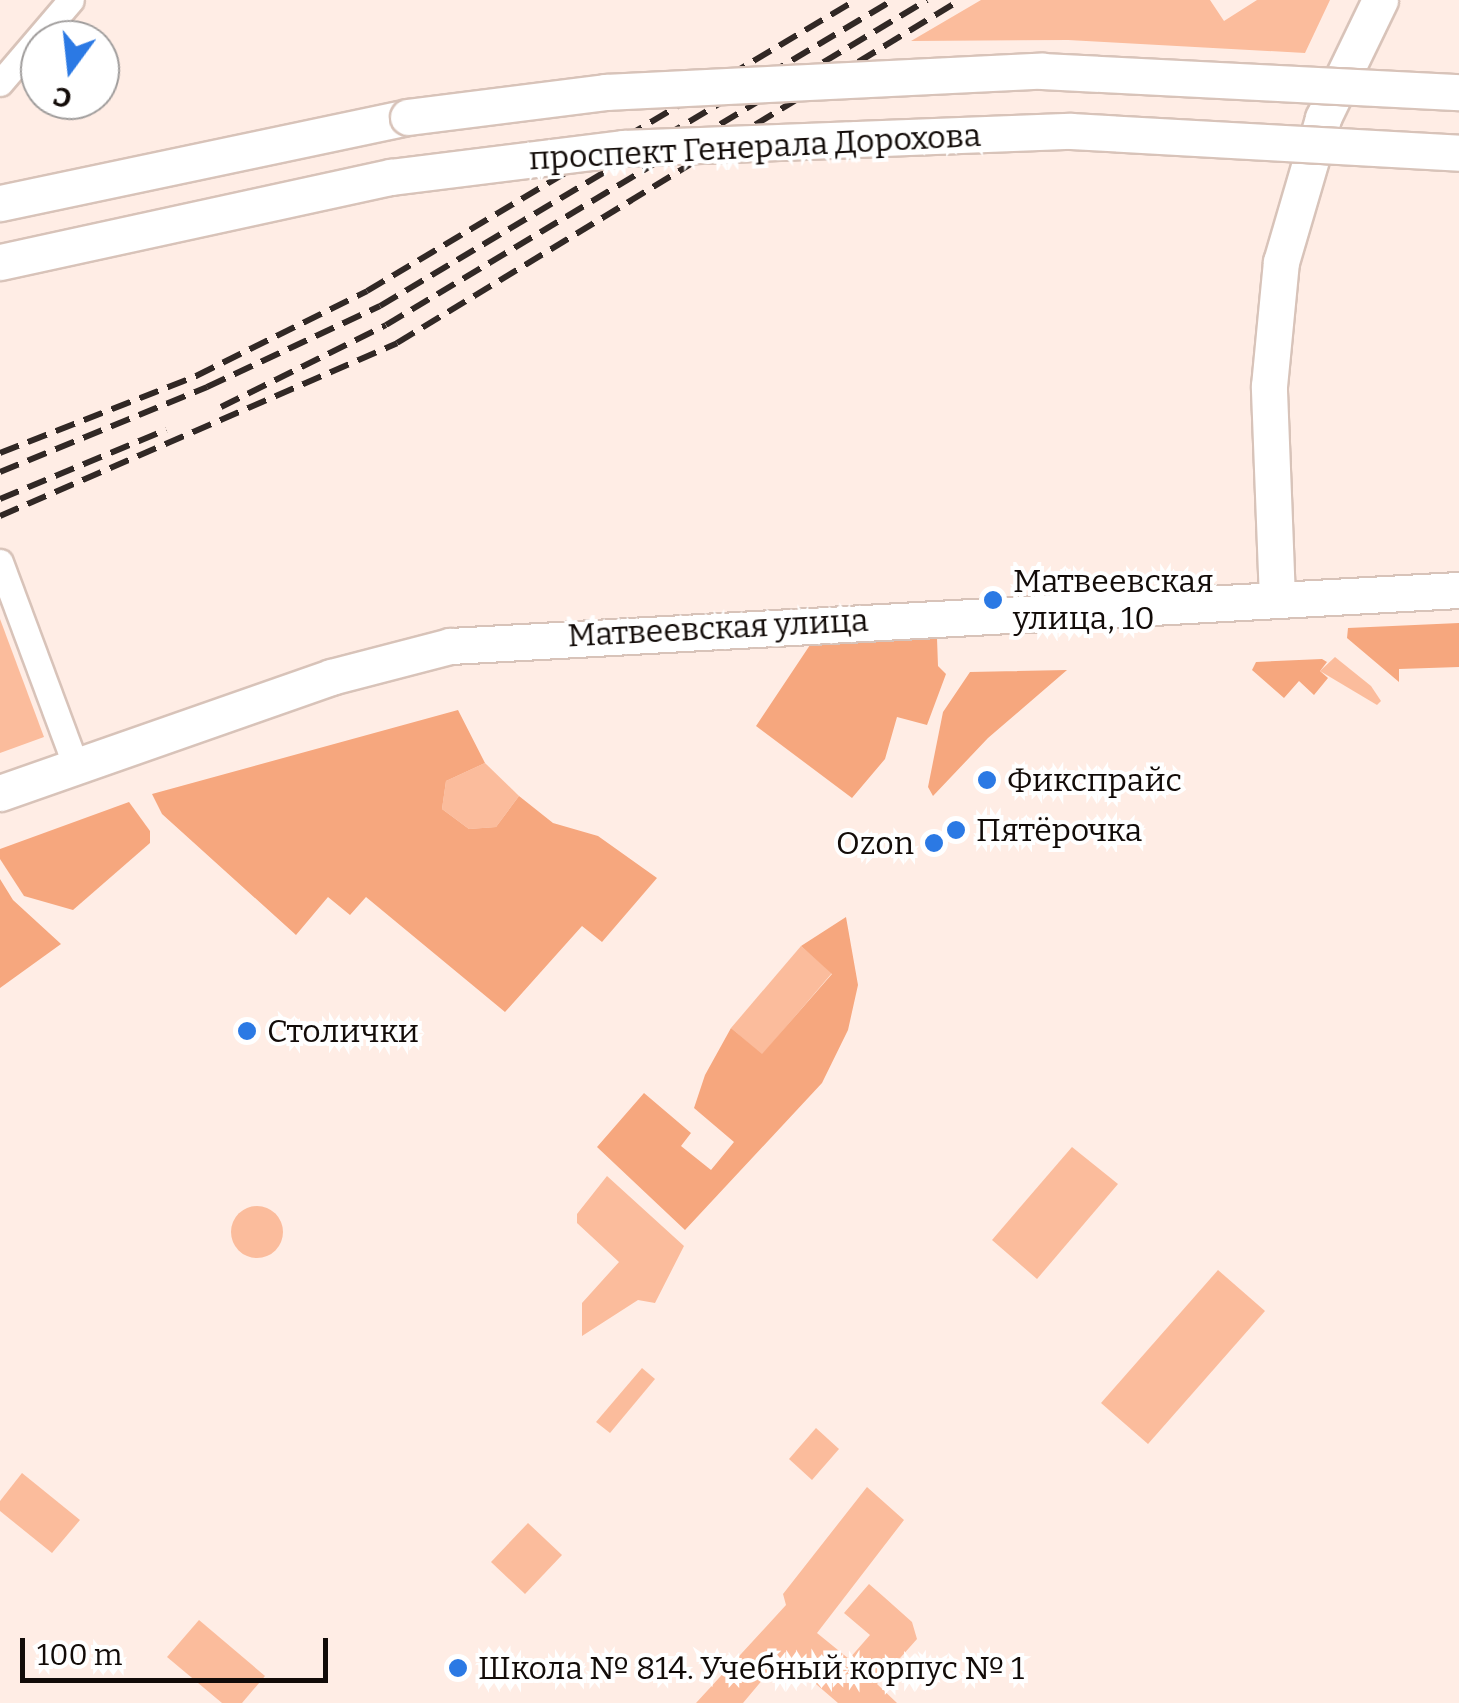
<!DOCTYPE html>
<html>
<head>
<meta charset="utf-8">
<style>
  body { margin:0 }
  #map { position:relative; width:1459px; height:1703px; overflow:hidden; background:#ffede5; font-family:Bitter,serif }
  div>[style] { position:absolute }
  .green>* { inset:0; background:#fbbc9c }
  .round { border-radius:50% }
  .forest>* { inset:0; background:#f6a77e }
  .roads { filter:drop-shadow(2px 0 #d8c3b9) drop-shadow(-2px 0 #d8c3b9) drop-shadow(0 2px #d8c3b9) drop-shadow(0 -2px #d8c3b9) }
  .street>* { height:25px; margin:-12.5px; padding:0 12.5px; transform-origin:12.5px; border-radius:12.5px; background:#fff }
  .secondary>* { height:35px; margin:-17.5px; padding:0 17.5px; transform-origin:17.5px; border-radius:17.5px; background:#fff }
  .rail>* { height:6px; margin-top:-3px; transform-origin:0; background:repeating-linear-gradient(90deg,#312825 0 20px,transparent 0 30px) }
  .bridges { filter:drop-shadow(2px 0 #d8c3b9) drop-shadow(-2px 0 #d8c3b9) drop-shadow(0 2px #d8c3b9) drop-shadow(0 -2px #d8c3b9) }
  .secondary-bridge>* { height:35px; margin:-17.5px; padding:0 17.5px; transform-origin:17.5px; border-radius:17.5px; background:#fff }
  .dots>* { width:28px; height:28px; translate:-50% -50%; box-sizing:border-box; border:5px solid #fff; border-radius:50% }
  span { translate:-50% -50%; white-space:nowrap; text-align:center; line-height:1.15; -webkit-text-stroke:8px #fff; paint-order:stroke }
  .street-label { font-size:32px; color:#120b08 }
  .poi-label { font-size:32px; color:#120b08 }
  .left { translate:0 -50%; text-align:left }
  .right { translate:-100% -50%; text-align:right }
  .north { position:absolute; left:20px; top:20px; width:100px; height:100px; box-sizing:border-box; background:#fff; border:2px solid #a09d9c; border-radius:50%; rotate:195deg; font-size:28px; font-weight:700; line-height:40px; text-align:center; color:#120b08 }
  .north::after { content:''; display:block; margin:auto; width:35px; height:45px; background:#2b79e4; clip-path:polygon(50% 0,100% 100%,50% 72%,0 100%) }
  .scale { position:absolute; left:20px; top:1638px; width:308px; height:45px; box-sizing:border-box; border:5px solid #120b08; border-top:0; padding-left:12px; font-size:30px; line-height:35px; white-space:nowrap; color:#120b08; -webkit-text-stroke:8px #fff; paint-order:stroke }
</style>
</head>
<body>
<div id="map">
  <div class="green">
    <i style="clip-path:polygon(981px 0,1210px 0,1224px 21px,1257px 0,1330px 0,1305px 53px,1068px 40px,911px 41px)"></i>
    <i style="clip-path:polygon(0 619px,44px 737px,0 753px)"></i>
    <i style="clip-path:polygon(1335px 657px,1371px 686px,1381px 701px,1377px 705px,1320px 671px)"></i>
    <i style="clip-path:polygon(485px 763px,519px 796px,496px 827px,469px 829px,442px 809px,446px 781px)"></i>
    <i style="clip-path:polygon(801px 946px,832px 973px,762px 1055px,731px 1028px)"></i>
    <i style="clip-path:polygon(1072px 1147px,1118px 1184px,1037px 1279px,992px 1240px)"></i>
    <i style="clip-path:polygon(607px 1176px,684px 1246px,655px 1303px,638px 1300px,582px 1336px,582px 1303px,619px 1262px,577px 1223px,577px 1214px)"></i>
    <i class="round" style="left:231px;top:1206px;width:52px;height:52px"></i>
    <i style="clip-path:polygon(1218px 1270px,1265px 1311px,1148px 1444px,1101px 1403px)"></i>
    <i style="clip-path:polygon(642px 1368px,655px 1379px,610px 1433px,596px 1422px)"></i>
    <i style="clip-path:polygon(816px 1428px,839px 1449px,812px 1480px,789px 1459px)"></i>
    <i style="clip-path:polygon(22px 1473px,80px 1520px,52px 1553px,0 1511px,0 1501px)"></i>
    <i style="clip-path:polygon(867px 1487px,904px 1520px,817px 1633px,849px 1659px,870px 1635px,844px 1613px,869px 1584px,884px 1597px,912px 1622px,917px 1639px,877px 1684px,897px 1703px,838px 1703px,788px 1660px,779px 1660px,743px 1703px,696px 1703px,786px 1605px,783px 1594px)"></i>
    <i style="clip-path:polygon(528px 1523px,562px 1555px,525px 1594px,491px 1562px)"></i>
    <i style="clip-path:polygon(199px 1620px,265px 1676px,242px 1703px,222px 1703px,167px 1657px)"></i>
  </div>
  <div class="forest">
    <i style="clip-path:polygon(1459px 623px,1459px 667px,1399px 669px,1399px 682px,1347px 638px,1348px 628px)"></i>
    <i style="clip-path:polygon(937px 638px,938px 666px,946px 674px,927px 725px,897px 717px,885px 759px,852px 798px,756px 726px,810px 645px)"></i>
    <i style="clip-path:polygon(1322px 659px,1327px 662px,1320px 671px,1328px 678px,1314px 695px,1299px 681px,1284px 698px,1252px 670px,1256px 662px)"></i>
    <i style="clip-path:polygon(1067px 670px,988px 738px,933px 796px,928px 787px,943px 712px,970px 672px)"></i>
    <i style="clip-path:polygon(458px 710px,485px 763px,446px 781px,442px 809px,469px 829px,496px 827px,519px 796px,553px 823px,598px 836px,657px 878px,602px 942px,582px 926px,505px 1012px,366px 897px,350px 915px,328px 897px,296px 935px,162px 814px,152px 794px)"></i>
    <i style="clip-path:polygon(129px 802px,150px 831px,150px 843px,73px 910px,24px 896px,0 859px,0 849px)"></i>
    <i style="clip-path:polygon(0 879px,13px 900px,61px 944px,0 988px)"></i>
    <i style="clip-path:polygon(846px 917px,858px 985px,848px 1030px,822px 1083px,685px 1230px,597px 1147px,644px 1093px,691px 1133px,681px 1146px,711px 1170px,734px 1142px,694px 1108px,705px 1075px,731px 1028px,762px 1054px,832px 974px,801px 946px)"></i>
  </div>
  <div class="roads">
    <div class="street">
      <i style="left:0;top:83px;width:109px;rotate:-49.5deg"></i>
      <i style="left:0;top:562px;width:218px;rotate:69.6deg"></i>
    </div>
    <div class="secondary">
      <i style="left:0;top:203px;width:417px;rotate:-11.9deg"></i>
      <i style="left:1277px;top:599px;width:213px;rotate:-92.2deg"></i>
      <i style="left:1269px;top:386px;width:125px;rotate:-84.5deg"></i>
      <i style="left:1281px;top:262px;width:150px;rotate:-73.7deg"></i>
      <i style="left:1323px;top:118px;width:131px;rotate:-64.2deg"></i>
      <i style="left:0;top:793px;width:351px;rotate:-19.3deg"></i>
      <i style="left:331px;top:677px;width:123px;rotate:-14.6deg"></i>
      <i style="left:450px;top:646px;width:1011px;rotate:-3.18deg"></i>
    </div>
  </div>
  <div class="rail">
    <i style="left:221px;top:407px;width:184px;rotate:-26.4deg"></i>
    <i style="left:386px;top:325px;width:631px;rotate:-30.99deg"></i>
    <i style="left:0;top:453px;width:211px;rotate:-21.4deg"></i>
    <i style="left:196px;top:376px;width:191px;rotate:-26.4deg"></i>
    <i style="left:367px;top:291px;width:569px;rotate:-30.76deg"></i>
    <i style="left:0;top:472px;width:224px;rotate:-22.3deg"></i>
    <i style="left:207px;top:387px;width:191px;rotate:-25.1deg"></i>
    <i style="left:380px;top:306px;width:597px;rotate:-30.82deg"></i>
    <i style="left:0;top:499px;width:180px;rotate:-22.6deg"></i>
    <i style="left:0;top:516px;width:433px;rotate:-23.5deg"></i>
    <i style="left:397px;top:343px;width:659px;rotate:-31.35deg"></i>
  </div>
  <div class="bridges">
    <div class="secondary-bridge">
      <i style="left:408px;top:117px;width:199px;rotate:-7.2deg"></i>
      <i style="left:605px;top:92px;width:438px;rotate:-2.8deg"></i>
      <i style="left:1042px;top:71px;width:418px;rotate:2.9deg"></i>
      <i style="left:0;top:262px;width:400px;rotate:-12.3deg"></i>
      <i style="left:391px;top:177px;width:234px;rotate:-7.1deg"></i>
      <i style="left:623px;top:148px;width:448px;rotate:-2.2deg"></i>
      <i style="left:1071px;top:131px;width:389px;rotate:3.2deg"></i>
    </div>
  </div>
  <div class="dots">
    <i style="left:993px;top:600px;background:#2b79e4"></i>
    <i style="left:987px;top:780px;background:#2b79e4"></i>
    <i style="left:956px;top:830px;background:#2b79e4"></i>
    <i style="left:934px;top:843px;background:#2b79e4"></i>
    <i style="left:247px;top:1031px;background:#2b79e4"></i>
    <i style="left:458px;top:1668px;background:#2b79e4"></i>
  </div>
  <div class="street-label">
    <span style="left:755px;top:147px;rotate:-3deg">проспект Генерала Дорохова</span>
    <span style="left:718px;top:628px;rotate:-3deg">Матвеевская улица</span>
  </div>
  <div class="poi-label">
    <span class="left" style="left:1013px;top:600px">Матвеевская<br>улица, 10</span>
    <span class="left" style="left:1007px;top:780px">Фикспрайс</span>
    <span class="left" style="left:976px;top:830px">Пятёрочка</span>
    <span class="right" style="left:914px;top:843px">Ozon</span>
    <span class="left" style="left:267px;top:1031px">Столички</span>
    <span class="left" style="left:478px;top:1668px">Школа № 814. Учебный корпус № 1</span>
  </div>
  <div class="north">С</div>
  <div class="scale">100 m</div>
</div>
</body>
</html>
